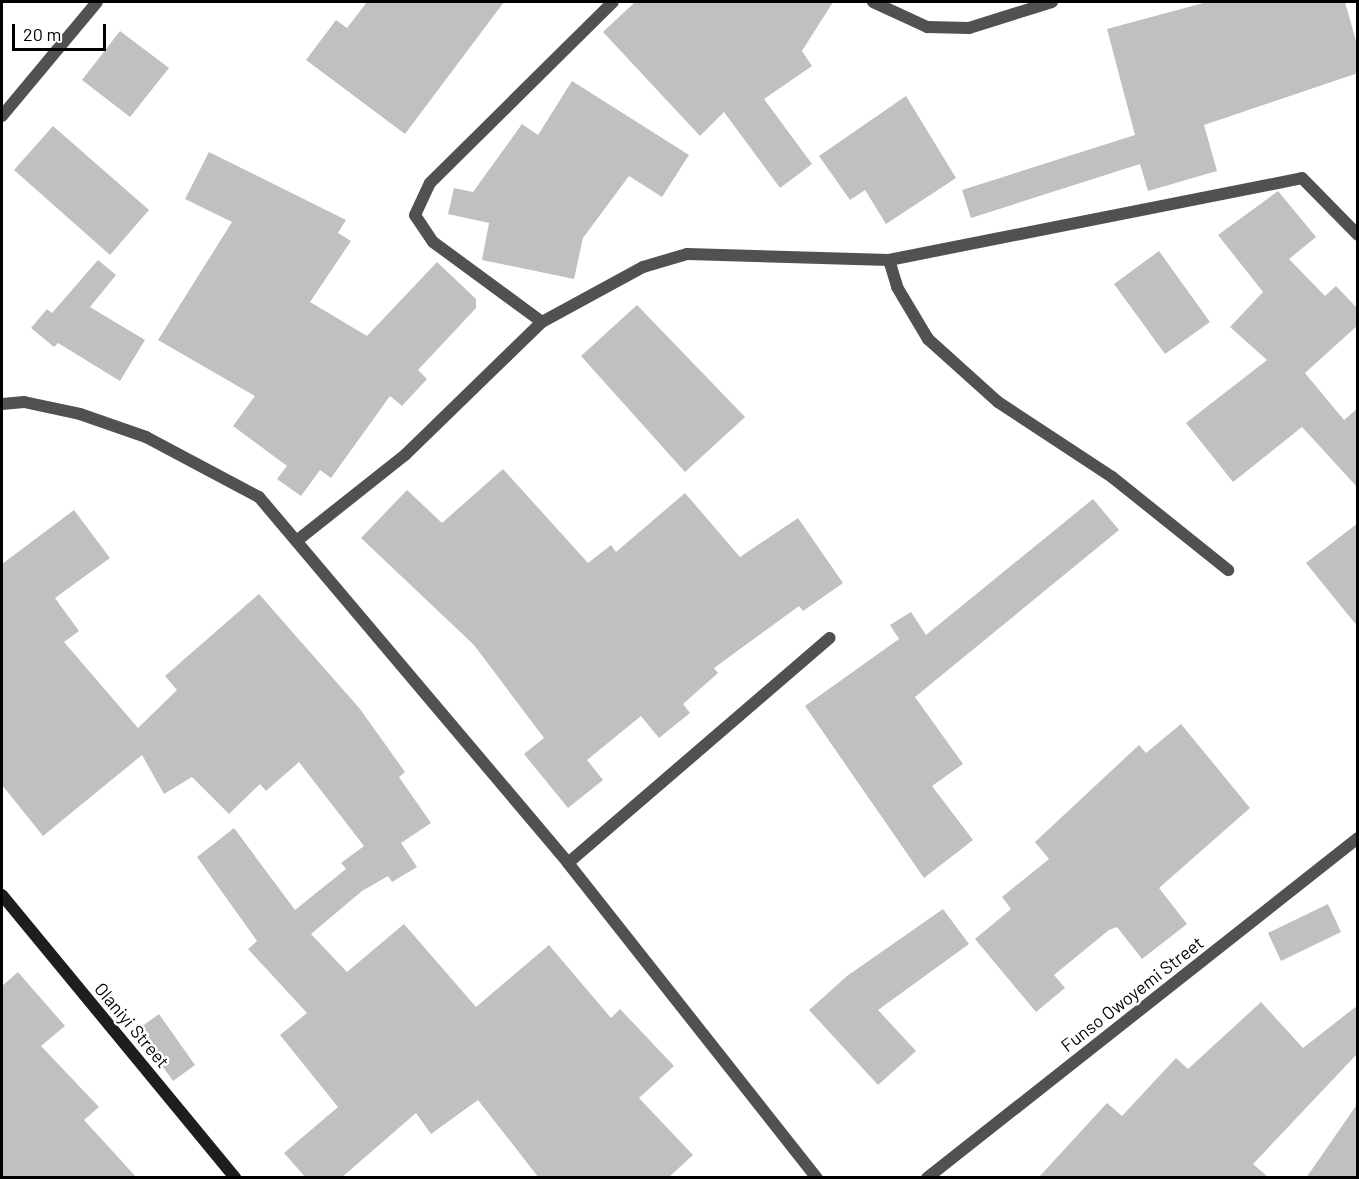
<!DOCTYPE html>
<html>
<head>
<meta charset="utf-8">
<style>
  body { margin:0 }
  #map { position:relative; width:1359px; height:1179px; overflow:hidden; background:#fff; font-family:Barlow,sans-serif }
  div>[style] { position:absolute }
  .building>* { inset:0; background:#c0c0c0 }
  .street>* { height:12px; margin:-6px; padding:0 6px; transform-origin:6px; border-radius:6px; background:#515151 }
  .secondary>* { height:12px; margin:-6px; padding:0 6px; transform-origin:6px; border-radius:6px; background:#1e1e1e }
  span { translate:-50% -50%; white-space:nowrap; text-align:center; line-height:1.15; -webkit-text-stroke:5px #fff; paint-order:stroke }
  .street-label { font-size:18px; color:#000 }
  .frame { position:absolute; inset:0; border:3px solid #000; pointer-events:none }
  .scale { position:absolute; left:12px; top:24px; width:94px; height:27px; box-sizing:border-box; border:3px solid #000; border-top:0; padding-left:8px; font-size:18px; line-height:21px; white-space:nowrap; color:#000; -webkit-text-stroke:4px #fff; paint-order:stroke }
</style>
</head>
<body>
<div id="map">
  <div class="building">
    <i style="clip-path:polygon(367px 2px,504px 2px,405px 134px,306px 60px,336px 20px,347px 28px)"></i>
    <i style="clip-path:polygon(635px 2px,833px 2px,802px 51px,812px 66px,764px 99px,812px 164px,780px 188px,724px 112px,700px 136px,603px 32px)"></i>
    <i style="clip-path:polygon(1207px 2px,1345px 2px,1358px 48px,1358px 73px,1204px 125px,1217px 171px,1148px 191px,1140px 164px,971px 218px,962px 190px,1135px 135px,1107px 29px)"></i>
    <i style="clip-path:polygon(120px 31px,169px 68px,130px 117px,82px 80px)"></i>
    <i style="clip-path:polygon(572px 81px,689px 155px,662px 197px,629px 176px,583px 238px,574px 279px,482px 260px,489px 223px,448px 214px,454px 188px,473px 192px,522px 124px,538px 135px)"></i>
    <i style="clip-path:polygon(906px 96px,956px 178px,886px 224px,865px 190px,850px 200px,819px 156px)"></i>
    <i style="clip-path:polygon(53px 126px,149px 210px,110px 255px,14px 170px)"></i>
    <i style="clip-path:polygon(209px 152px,346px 220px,338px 233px,351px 241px,310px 302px,367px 336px,437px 262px,476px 299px,476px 308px,418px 370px,427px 379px,402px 406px,390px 396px,331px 478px,320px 470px,301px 496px,277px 479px,287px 466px,233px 426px,255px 396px,158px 340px,232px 222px,185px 199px)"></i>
    <i style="clip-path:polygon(1278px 191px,1316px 237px,1289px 259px,1325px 296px,1336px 286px,1358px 309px,1358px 325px,1305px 373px,1344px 420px,1358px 408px,1358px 488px,1302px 427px,1233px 482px,1186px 423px,1267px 360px,1230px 327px,1263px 292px,1218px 235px)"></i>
    <i style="clip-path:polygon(1159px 251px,1210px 322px,1165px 354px,1114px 284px)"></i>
    <i style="clip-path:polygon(98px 260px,116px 275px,90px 307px,145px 340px,120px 381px,58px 343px,54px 347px,31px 328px,47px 309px,52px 313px)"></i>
    <i style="clip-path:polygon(637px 305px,745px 417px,685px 472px,581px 356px)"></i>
    <i style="clip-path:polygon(503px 469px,588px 563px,611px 545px,616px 552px,685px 493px,740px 557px,798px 518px,843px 583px,803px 611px,799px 606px,714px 668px,718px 673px,683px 704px,690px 713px,659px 738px,641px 716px,587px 760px,603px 780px,568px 808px,524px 754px,544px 738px,474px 645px,361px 538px,407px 490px,442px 523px)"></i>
    <i style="clip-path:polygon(1093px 499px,1119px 530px,915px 697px,963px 764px,932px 786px,973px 840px,924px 878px,805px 706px,899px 639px,890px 625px,911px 612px,926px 635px)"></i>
    <i style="clip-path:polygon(74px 510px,110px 558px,55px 598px,79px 631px,64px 642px,138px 728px,177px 690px,165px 676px,259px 594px,360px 709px,405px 772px,399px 777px,431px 823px,401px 843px,417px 867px,392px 882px,388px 876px,362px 891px,311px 934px,347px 972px,404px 924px,476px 1007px,549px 945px,611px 1018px,620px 1009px,674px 1066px,639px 1098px,693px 1155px,668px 1178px,539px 1178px,478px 1100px,431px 1134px,416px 1113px,341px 1178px,306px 1178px,284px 1153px,338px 1107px,280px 1035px,307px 1013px,248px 949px,257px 941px,197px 857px,234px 828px,295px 910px,346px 869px,341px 863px,364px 846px,299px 762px,266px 791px,260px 784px,229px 814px,192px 777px,164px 794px,142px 755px,43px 836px,2px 785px,2px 564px)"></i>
    <i style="clip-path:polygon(1358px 523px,1358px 627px,1306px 563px)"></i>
    <i style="clip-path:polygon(1181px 724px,1250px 808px,1159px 888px,1187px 924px,1142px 959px,1117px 927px,1109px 930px,1054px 975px,1065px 988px,1036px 1012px,975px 939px,1011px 909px,1002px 897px,1049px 859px,1035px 842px,1139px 745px,1146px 753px)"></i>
    <i style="clip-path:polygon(1328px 904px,1341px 932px,1281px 961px,1268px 933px)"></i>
    <i style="clip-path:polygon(943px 909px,969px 944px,878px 1010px,916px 1051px,878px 1085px,809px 1010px,847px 976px)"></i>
    <i style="clip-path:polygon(18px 972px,65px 1026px,41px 1046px,99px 1107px,84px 1120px,137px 1178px,2px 1178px,2px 986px)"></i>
    <i style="clip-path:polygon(1261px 1002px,1303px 1048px,1358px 1005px,1358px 1053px,1253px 1164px,1269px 1178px,1038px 1178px,1107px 1103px,1122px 1116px,1176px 1058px,1188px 1069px)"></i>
    <i style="clip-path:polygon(159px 1014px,195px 1065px,173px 1081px,137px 1030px)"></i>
    <i style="clip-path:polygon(1358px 1103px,1358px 1178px,1306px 1178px)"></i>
  </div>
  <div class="street">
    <i style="left:873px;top:2px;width:60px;rotate:24.8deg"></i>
    <i style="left:927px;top:27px;width:42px;rotate:1.4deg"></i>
    <i style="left:969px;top:28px;width:87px;rotate:-17.4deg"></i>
    <i style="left:2px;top:116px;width:148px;rotate:-50.2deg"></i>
    <i style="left:889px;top:260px;width:28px;rotate:73deg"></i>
    <i style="left:897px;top:287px;width:61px;rotate:59.2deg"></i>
    <i style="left:928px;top:339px;width:94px;rotate:42deg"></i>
    <i style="left:998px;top:402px;width:136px;rotate:33.3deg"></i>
    <i style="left:1112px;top:477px;width:149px;rotate:38.7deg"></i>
    <i style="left:542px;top:322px;width:135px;rotate:-143.7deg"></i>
    <i style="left:433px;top:242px;width:32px;rotate:-124deg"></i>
    <i style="left:415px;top:215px;width:35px;rotate:-65deg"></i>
    <i style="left:430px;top:183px;width:257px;rotate:-44.7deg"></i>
    <i style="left:2px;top:404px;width:22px;rotate:-5deg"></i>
    <i style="left:24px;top:402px;width:57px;rotate:12.1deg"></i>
    <i style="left:80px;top:414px;width:70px;rotate:19.2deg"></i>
    <i style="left:146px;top:437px;width:128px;rotate:28deg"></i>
    <i style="left:259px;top:497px;width:479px;rotate:49.8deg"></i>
    <i style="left:568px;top:863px;width:402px;rotate:51.7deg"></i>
    <i style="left:299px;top:539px;width:135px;rotate:-38.4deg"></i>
    <i style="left:405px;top:455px;width:191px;rotate:-44.2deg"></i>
    <i style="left:542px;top:322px;width:115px;rotate:-28.6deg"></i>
    <i style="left:643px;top:267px;width:46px;rotate:-16.5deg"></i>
    <i style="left:687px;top:254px;width:202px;rotate:1.7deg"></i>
    <i style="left:889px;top:260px;width:421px;rotate:-11.2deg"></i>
    <i style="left:1302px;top:178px;width:80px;rotate:45.5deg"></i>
    <i style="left:568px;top:863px;width:345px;rotate:-40.7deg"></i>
    <i style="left:927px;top:1178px;width:549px;rotate:-38.27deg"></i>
  </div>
  <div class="secondary">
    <i style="left:2px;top:895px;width:367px;rotate:50.5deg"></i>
  </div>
  <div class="street-label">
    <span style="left:1132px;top:994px;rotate:-38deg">Funso Owoyemi Street</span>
    <span style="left:132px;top:1025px;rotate:50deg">Olaniyi Street</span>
  </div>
  <div class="frame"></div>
  <div class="scale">20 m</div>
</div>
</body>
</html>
